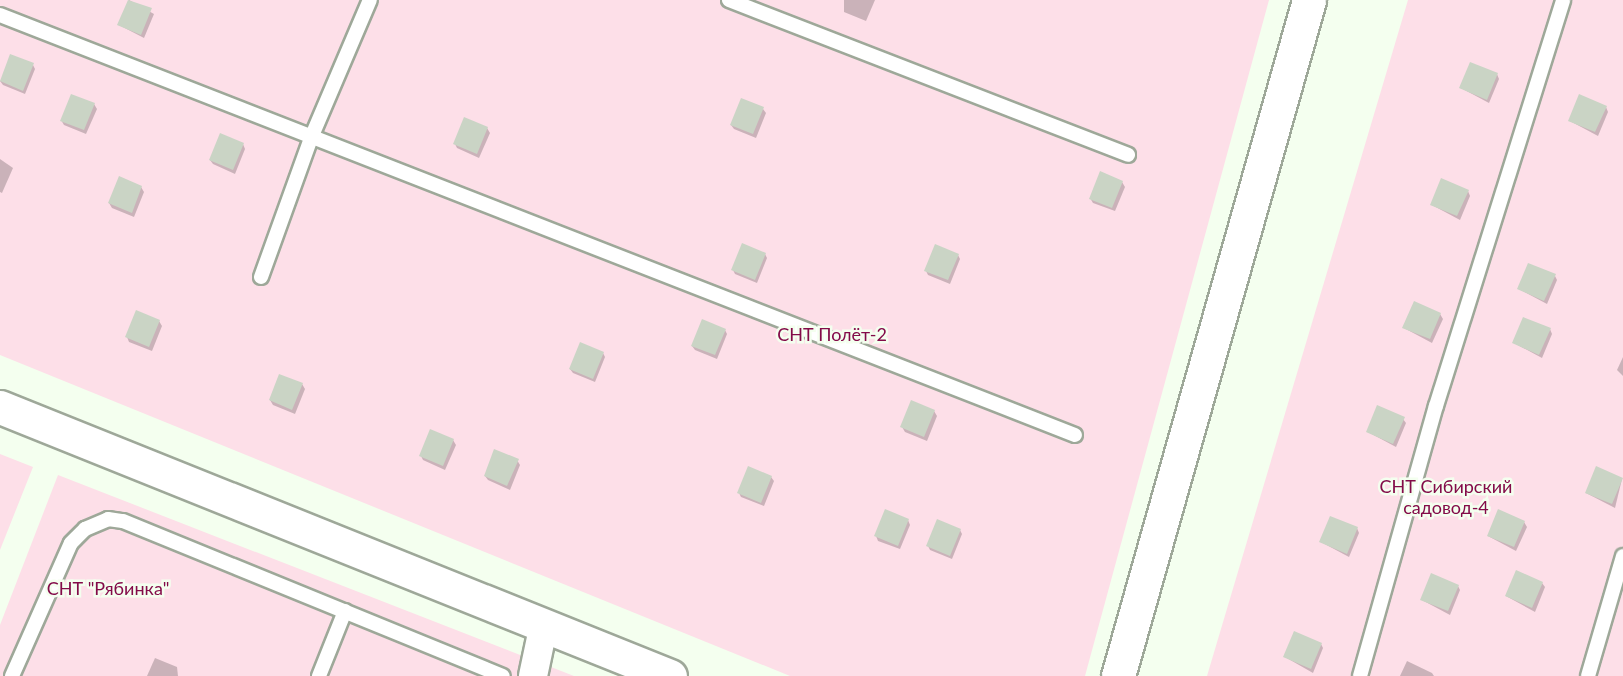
<!DOCTYPE html>
<html>
<head>
<meta charset="utf-8">
<style>
  body { margin:0 }
  #map { position:relative; width:1623px; height:676px; overflow:hidden; background:#f4ffef; font-family:Lato,sans-serif }
  div>[style] { position:absolute }
  .green>* { inset:0; background:#fddfe8 }
  .shadow>* { inset:0; background:#0003 }
  .building>* { inset:0; background:#cad4c5 }
  .roads { filter:drop-shadow(2px 0 #9ea899) drop-shadow(-2px 0 #9ea899) drop-shadow(0 2px #9ea899) drop-shadow(0 -2px #9ea899) }
  .lane>* { height:14px; margin:-7px; padding:0 7px; transform-origin:7px; border-radius:7px; background:#fff }
  .street>* { height:28px; margin:-14px; padding:0 14px; transform-origin:14px; border-radius:14px; background:#fff }
  .secondary>* { height:33px; margin:-16.5px; padding:0 16.5px; transform-origin:16.5px; border-radius:16.5px; background:#fff }
  span { translate:-50% -50%; white-space:nowrap; text-align:center; line-height:1.15; -webkit-text-stroke:5px #f4ffef; paint-order:stroke }
  .park-label { font-size:18px; color:#830b49 }
</style>
</head>
<body>
<div id="map">
  <div class="green">
    <i style="clip-path:polygon(0 0,1269px 0,1085px 676px,790px 676px,0 355px)"></i>
    <i style="clip-path:polygon(1408px 0,1623px 0,1623px 676px,1207px 676px)"></i>
    <i style="clip-path:polygon(0 454px,33px 467px,0 550px)"></i>
    <i style="clip-path:polygon(58px 475px,574px 676px,0 676px,0 625px)"></i>
  </div>
  <div class="shadow">
    <i style="clip-path:polygon(129px 0,154px 14px,144px 38px,119px 25px)"></i>
    <i style="clip-path:polygon(844px 0,875px 0,866px 21px,844px 12px)"></i>
    <i style="clip-path:polygon(33px 65px,35px 69px,25px 94px,3px 85px,0 81px)"></i>
    <i style="clip-path:polygon(1497px 74px,1499px 79px,1489px 103px,1461px 88px)"></i>
    <i style="clip-path:polygon(94px 104px,97px 109px,86px 134px,64px 125px,61px 120px)"></i>
    <i style="clip-path:polygon(1606px 107px,1608px 112px,1598px 136px,1570px 121px)"></i>
    <i style="clip-path:polygon(763px 109px,766px 113px,756px 138px,734px 129px,731px 125px)"></i>
    <i style="clip-path:polygon(487px 128px,490px 133px,479px 158px,457px 148px,455px 144px)"></i>
    <i style="clip-path:polygon(243px 144px,245px 149px,235px 174px,213px 164px,210px 160px)"></i>
    <i style="clip-path:polygon(0 159px,13px 168px,2px 193px,0 192px)"></i>
    <i style="clip-path:polygon(1122px 182px,1125px 187px,1115px 211px,1093px 203px,1090px 198px)"></i>
    <i style="clip-path:polygon(141px 187px,144px 192px,134px 217px,112px 208px,109px 203px)"></i>
    <i style="clip-path:polygon(1468px 191px,1470px 196px,1460px 220px,1432px 205px)"></i>
    <i style="clip-path:polygon(765px 254px,767px 258px,757px 283px,735px 274px,733px 270px)"></i>
    <i style="clip-path:polygon(958px 255px,960px 259px,950px 284px,928px 275px,926px 271px)"></i>
    <i style="clip-path:polygon(1555px 276px,1557px 280px,1547px 304px,1519px 289px)"></i>
    <i style="clip-path:polygon(1440px 314px,1443px 319px,1432px 343px,1404px 328px)"></i>
    <i style="clip-path:polygon(159px 321px,162px 326px,152px 351px,129px 342px,127px 337px)"></i>
    <i style="clip-path:polygon(1550px 329px,1552px 334px,1542px 358px,1514px 343px)"></i>
    <i style="clip-path:polygon(725px 330px,727px 334px,717px 359px,695px 350px,692px 346px)"></i>
    <i style="clip-path:polygon(603px 353px,605px 357px,595px 382px,573px 373px,570px 369px)"></i>
    <i style="clip-path:polygon(1623px 357px,1623px 376px,1617px 370px)"></i>
    <i style="clip-path:polygon(302px 384px,305px 389px,295px 414px,273px 405px,270px 400px)"></i>
    <i style="clip-path:polygon(934px 411px,937px 416px,927px 441px,905px 432px,902px 427px)"></i>
    <i style="clip-path:polygon(1403px 419px,1406px 423px,1396px 447px,1368px 432px)"></i>
    <i style="clip-path:polygon(453px 440px,456px 445px,445px 470px,423px 460px,421px 456px)"></i>
    <i style="clip-path:polygon(517px 460px,520px 465px,510px 490px,488px 480px,485px 476px)"></i>
    <i style="clip-path:polygon(771px 477px,774px 481px,764px 506px,741px 497px,739px 493px)"></i>
    <i style="clip-path:polygon(1622px 479px,1615px 508px,1586px 493px)"></i>
    <i style="clip-path:polygon(908px 520px,910px 525px,900px 549px,878px 541px,876px 536px)"></i>
    <i style="clip-path:polygon(1524px 522px,1527px 527px,1516px 551px,1488px 536px)"></i>
    <i style="clip-path:polygon(1357px 528px,1359px 533px,1349px 557px,1321px 542px)"></i>
    <i style="clip-path:polygon(960px 530px,962px 534px,952px 559px,930px 550px,928px 546px)"></i>
    <i style="clip-path:polygon(1542px 583px,1545px 587px,1535px 612px,1506px 596px)"></i>
    <i style="clip-path:polygon(1458px 586px,1460px 590px,1450px 615px,1422px 600px)"></i>
    <i style="clip-path:polygon(1321px 644px,1323px 648px,1313px 673px,1285px 657px)"></i>
    <i style="clip-path:polygon(155px 658px,177px 667px,178px 676px,147px 676px)"></i>
    <i style="clip-path:polygon(1407px 661px,1432px 673px,1434px 676px,1400px 676px)"></i>
  </div>
  <div class="building">
    <i style="clip-path:polygon(128px 0,152px 8px,141px 35px,117px 25px)"></i>
    <i style="clip-path:polygon(10px 54px,34px 63px,23px 91px,0 81px)"></i>
    <i style="clip-path:polygon(1470px 62px,1498px 73px,1487px 100px,1459px 88px)"></i>
    <i style="clip-path:polygon(71px 94px,95px 103px,84px 130px,60px 121px)"></i>
    <i style="clip-path:polygon(1579px 94px,1607px 106px,1595px 132px,1568px 121px)"></i>
    <i style="clip-path:polygon(741px 98px,764px 107px,753px 134px,730px 125px)"></i>
    <i style="clip-path:polygon(464px 117px,488px 127px,477px 154px,453px 144px)"></i>
    <i style="clip-path:polygon(220px 133px,244px 143px,233px 170px,209px 160px)"></i>
    <i style="clip-path:polygon(1100px 171px,1123px 181px,1112px 208px,1089px 199px)"></i>
    <i style="clip-path:polygon(119px 176px,142px 186px,132px 213px,108px 203px)"></i>
    <i style="clip-path:polygon(1441px 178px,1469px 190px,1457px 216px,1430px 205px)"></i>
    <i style="clip-path:polygon(742px 243px,766px 253px,755px 280px,731px 270px)"></i>
    <i style="clip-path:polygon(935px 244px,959px 254px,948px 280px,924px 271px)"></i>
    <i style="clip-path:polygon(1528px 263px,1556px 274px,1544px 301px,1517px 289px)"></i>
    <i style="clip-path:polygon(1414px 301px,1441px 313px,1430px 339px,1402px 328px)"></i>
    <i style="clip-path:polygon(136px 310px,160px 320px,149px 347px,125px 337px)"></i>
    <i style="clip-path:polygon(1523px 317px,1551px 328px,1539px 355px,1512px 343px)"></i>
    <i style="clip-path:polygon(702px 319px,726px 329px,715px 355px,691px 346px)"></i>
    <i style="clip-path:polygon(580px 342px,604px 352px,593px 379px,569px 369px)"></i>
    <i style="clip-path:polygon(279px 374px,303px 383px,292px 410px,269px 400px)"></i>
    <i style="clip-path:polygon(911px 400px,935px 410px,924px 437px,900px 427px)"></i>
    <i style="clip-path:polygon(1377px 405px,1405px 417px,1393px 444px,1366px 432px)"></i>
    <i style="clip-path:polygon(430px 429px,454px 439px,443px 466px,419px 456px)"></i>
    <i style="clip-path:polygon(494px 449px,519px 459px,507px 486px,484px 476px)"></i>
    <i style="clip-path:polygon(748px 466px,772px 476px,761px 503px,737px 493px)"></i>
    <i style="clip-path:polygon(1596px 466px,1623px 478px,1612px 504px,1585px 493px)"></i>
    <i style="clip-path:polygon(885px 509px,909px 519px,898px 546px,874px 536px)"></i>
    <i style="clip-path:polygon(1498px 509px,1525px 521px,1514px 547px,1487px 536px)"></i>
    <i style="clip-path:polygon(1330px 516px,1358px 527px,1347px 554px,1319px 542px)"></i>
    <i style="clip-path:polygon(937px 519px,961px 529px,950px 556px,926px 546px)"></i>
    <i style="clip-path:polygon(1516px 570px,1543px 582px,1532px 608px,1505px 596px)"></i>
    <i style="clip-path:polygon(1431px 573px,1459px 585px,1448px 611px,1420px 600px)"></i>
    <i style="clip-path:polygon(1294px 631px,1322px 643px,1311px 669px,1283px 657px)"></i>
  </div>
  <div class="roads">
    <div class="lane">
      <i style="left:729px;top:0;width:428px;rotate:21.2deg"></i>
      <i style="left:0;top:15px;width:1154px;rotate:21.34deg"></i>
      <i style="left:261px;top:277px;width:148px;rotate:-70.2deg"></i>
      <i style="left:311px;top:138px;width:150px;rotate:-66.9deg"></i>
      <i style="left:12px;top:676px;width:145px;rotate:-66.1deg"></i>
      <i style="left:71px;top:543px;width:20px;rotate:-45deg"></i>
      <i style="left:85px;top:529px;width:25px;rotate:-23deg"></i>
      <i style="left:108px;top:519px;width:15px;rotate:8deg"></i>
      <i style="left:123px;top:521px;width:410px;rotate:22.2deg"></i>
      <i style="left:319px;top:676px;width:70px;rotate:-68.2deg"></i>
      <i style="left:1360px;top:676px;width:280px;rotate:-74.3deg"></i>
      <i style="left:1436px;top:406px;width:425px;rotate:-72.6deg"></i>
      <i style="left:1588px;top:676px;width:125px;rotate:-73.7deg"></i>
    </div>
    <div class="street">
      <i style="left:533px;top:676px;width:53px;rotate:-78.1deg"></i>
    </div>
    <div class="secondary">
      <i style="left:0;top:407px;width:722px;rotate:21.88deg"></i>
      <i style="left:1118px;top:676px;width:702px;rotate:-74.22deg"></i>
    </div>
  </div>
  <div class="park-label">
    <span style="left:832px;top:334px">СНТ Полёт-2</span>
    <span style="left:1446px;top:497px">СНТ Сибирский<br>садовод-4</span>
    <span style="left:108px;top:588px">СНТ "Рябинка"</span>
  </div>
</div>
</body>
</html>
